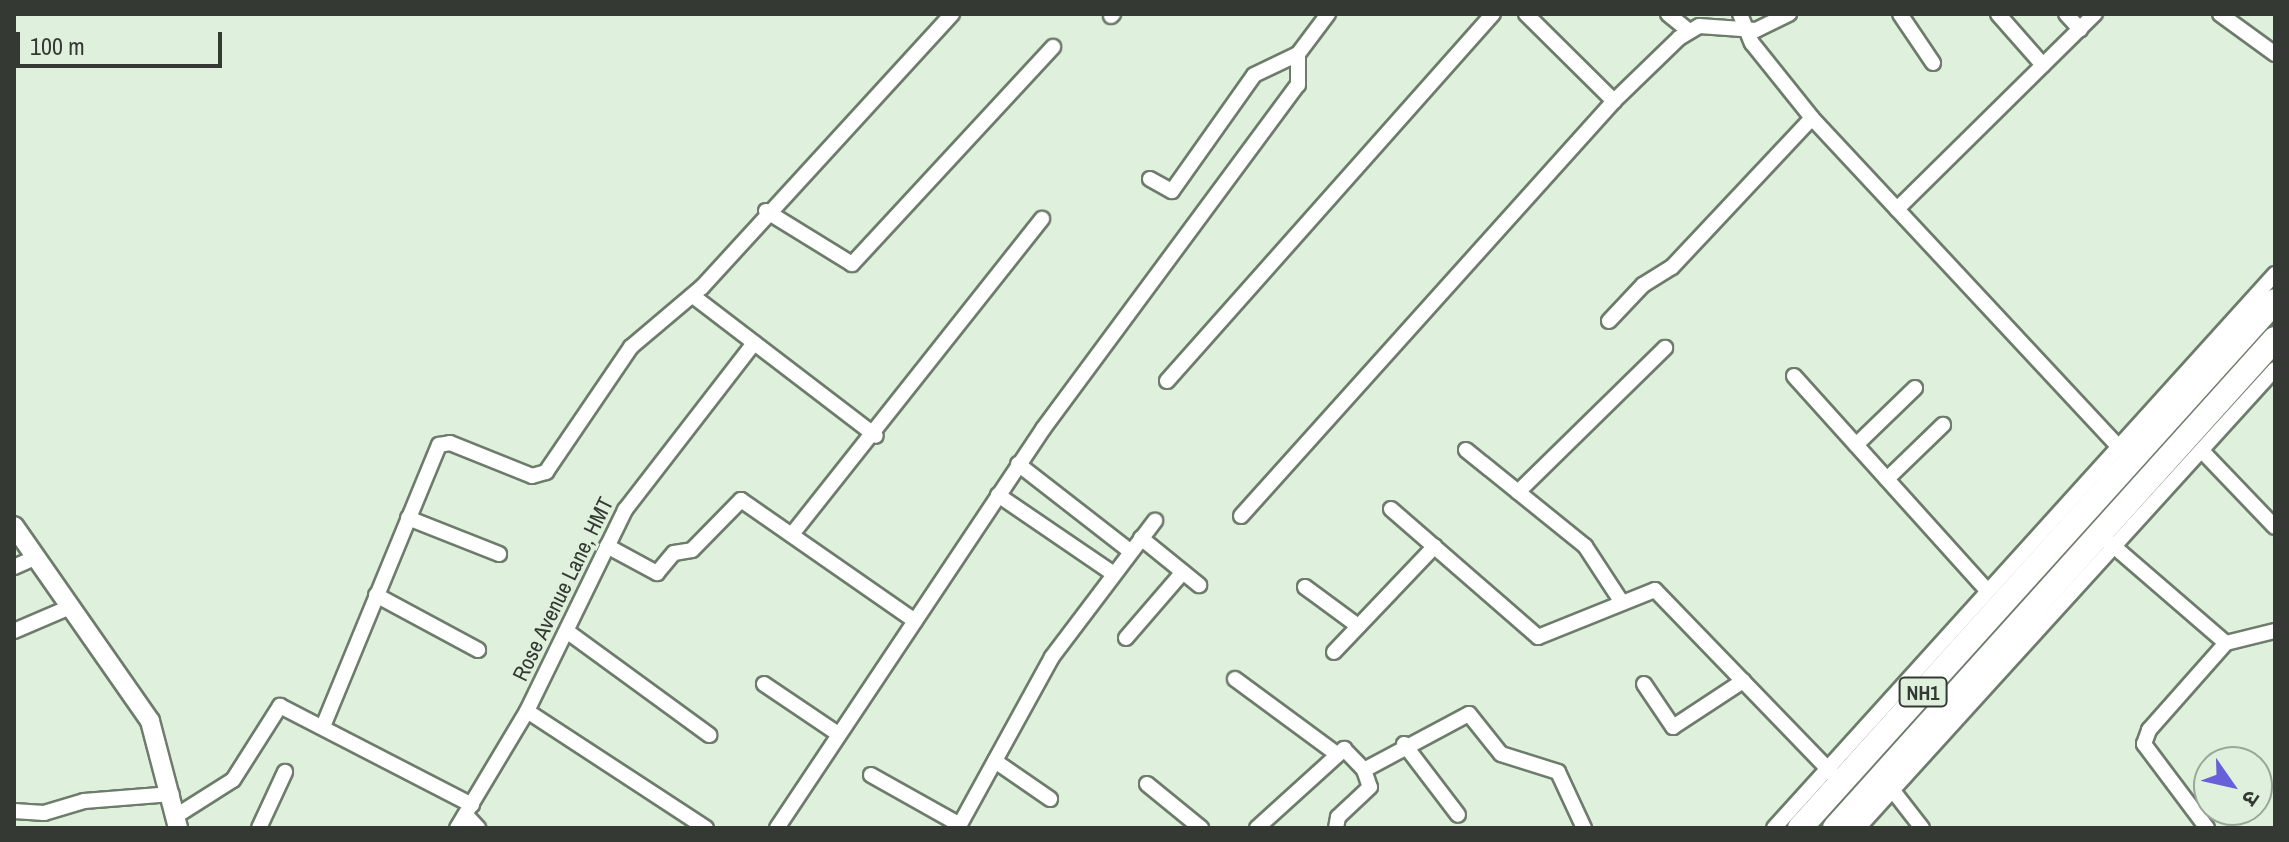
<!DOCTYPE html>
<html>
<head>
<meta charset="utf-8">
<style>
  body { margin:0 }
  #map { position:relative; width:2289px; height:842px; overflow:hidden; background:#dff0dd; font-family:"Archivo Narrow","Noto Sans Devanagari",sans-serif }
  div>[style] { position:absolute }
  .roads { filter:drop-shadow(2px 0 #6d7c6b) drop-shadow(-2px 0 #6d7c6b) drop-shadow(0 2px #6d7c6b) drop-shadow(0 -2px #6d7c6b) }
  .minor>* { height:14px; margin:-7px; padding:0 7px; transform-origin:7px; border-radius:7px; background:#fff }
  .tertiary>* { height:18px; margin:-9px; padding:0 9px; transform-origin:9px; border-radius:9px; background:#fff }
  .trunk>* { height:24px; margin:-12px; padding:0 12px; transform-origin:12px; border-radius:12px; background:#fff }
  span { translate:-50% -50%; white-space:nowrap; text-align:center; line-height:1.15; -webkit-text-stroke:6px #dff0dd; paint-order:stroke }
  .shield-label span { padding:2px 6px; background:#dff0dd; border:2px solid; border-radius:6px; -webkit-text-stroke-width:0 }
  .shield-label { font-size:20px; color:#343a33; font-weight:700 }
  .street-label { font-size:22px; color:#343a33 }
  .frame { position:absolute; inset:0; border:16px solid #343a33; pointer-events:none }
  .north { position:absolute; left:2193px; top:746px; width:80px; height:80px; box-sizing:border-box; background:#dff0dd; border:2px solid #9ba799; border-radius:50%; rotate:124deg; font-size:22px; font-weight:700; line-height:32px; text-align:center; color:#343a33 }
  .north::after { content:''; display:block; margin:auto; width:28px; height:36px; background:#6760d9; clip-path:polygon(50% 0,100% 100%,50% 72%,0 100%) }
  .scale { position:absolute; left:16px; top:32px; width:206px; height:36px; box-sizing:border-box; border:4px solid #343a33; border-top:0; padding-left:10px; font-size:24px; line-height:28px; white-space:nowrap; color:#343a33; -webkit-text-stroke:6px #dff0dd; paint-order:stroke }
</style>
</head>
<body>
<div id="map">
  <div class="roads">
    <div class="minor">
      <i style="left:1526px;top:14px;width:124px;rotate:44.7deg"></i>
      <i style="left:1668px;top:14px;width:27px;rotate:39deg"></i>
      <i style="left:1740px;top:14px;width:31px;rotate:68deg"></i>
      <i style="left:1752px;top:43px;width:96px;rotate:51.3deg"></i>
      <i style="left:1812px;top:118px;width:456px;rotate:47deg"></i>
      <i style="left:1900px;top:14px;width:59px;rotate:56deg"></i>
      <i style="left:1998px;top:14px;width:68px;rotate:48.6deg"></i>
      <i style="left:2066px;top:14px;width:21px;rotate:47deg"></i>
      <i style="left:2220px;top:14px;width:68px;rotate:36deg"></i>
      <i style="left:1111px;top:16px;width:3px;rotate:-45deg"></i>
      <i style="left:1150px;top:179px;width:25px;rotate:29deg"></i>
      <i style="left:1172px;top:191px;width:142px;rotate:-54.7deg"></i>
      <i style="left:1254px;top:75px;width:49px;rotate:-25.5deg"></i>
      <i style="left:1897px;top:209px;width:278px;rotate:-44.6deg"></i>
      <i style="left:766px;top:211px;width:101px;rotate:31.6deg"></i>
      <i style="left:852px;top:264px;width:296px;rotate:-47.2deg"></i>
      <i style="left:693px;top:296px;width:230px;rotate:37.4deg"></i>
      <i style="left:1609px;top:321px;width:50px;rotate:-46.6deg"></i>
      <i style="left:1643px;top:285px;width:34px;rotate:-32deg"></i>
      <i style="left:1672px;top:267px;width:204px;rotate:-46.8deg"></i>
      <i style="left:1794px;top:376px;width:288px;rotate:48deg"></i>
      <i style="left:1167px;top:381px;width:491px;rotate:-48.4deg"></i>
      <i style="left:1856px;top:445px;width:82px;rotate:-44deg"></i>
      <i style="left:1466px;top:450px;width:153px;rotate:38.9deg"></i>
      <i style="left:1585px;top:546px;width:66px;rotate:56.8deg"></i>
      <i style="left:2202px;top:451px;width:105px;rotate:46.2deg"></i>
      <i style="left:1018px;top:464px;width:143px;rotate:37.9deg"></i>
      <i style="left:1887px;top:479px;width:78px;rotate:-44deg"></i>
      <i style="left:1518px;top:492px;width:206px;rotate:-44.4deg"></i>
      <i style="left:998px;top:495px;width:140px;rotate:34.3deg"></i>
      <i style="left:1391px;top:509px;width:195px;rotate:41deg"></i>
      <i style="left:1538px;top:637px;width:126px;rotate:-21.9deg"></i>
      <i style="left:1655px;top:590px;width:255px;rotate:46deg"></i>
      <i style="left:1241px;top:516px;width:558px;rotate:-48.05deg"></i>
      <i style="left:1614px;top:101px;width:91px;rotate:-44.1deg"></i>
      <i style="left:1679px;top:38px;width:23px;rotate:-31deg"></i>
      <i style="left:1699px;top:26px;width:57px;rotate:4deg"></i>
      <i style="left:1756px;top:30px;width:37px;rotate:-26deg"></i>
      <i style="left:408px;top:518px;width:98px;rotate:21.6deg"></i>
      <i style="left:793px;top:533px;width:401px;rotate:-51.6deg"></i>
      <i style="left:1141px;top:538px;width:75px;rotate:39deg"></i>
      <i style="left:2110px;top:543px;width:153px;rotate:40.8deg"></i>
      <i style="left:2226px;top:643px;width:50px;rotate:-13.8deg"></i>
      <i style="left:607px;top:546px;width:57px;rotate:28.4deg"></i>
      <i style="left:657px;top:573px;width:26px;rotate:-50deg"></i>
      <i style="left:674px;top:553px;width:18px;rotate:-9deg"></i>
      <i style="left:692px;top:550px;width:70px;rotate:-45.6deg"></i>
      <i style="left:741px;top:500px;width:212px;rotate:34.8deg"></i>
      <i style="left:14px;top:567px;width:24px;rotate:-24deg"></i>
      <i style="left:1305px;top:587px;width:66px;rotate:36.3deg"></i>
      <i style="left:376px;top:595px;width:116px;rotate:28.3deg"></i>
      <i style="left:14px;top:631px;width:61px;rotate:-23.2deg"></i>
      <i style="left:568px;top:632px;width:175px;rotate:36.1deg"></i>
      <i style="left:1126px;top:638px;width:87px;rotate:-49.2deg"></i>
      <i style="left:1334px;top:652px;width:146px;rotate:-46.4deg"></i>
      <i style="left:1235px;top:679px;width:123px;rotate:36.4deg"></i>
      <i style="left:764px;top:684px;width:89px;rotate:34deg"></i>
      <i style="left:1644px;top:684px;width:52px;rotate:56deg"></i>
      <i style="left:1673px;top:727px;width:84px;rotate:-33.3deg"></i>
      <i style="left:527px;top:711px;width:214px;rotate:33.2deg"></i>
      <i style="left:324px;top:724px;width:302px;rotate:-67.6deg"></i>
      <i style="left:439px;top:445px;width:11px;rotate:-10deg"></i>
      <i style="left:450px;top:443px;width:88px;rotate:21.9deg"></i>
      <i style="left:532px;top:476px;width:15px;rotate:-16deg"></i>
      <i style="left:546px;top:472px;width:151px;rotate:-55.8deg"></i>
      <i style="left:631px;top:347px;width:93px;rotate:-40.2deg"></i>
      <i style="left:702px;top:287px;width:370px;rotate:-47.5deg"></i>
      <i style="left:1404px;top:744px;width:89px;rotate:52.7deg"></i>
      <i style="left:995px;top:761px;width:67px;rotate:34.6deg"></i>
      <i style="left:1364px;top:770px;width:119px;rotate:-28.1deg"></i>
      <i style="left:1469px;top:714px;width:51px;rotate:51.3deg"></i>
      <i style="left:1501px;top:754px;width:60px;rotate:17.5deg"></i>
      <i style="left:1558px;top:772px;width:62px;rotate:65.1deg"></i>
      <i style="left:871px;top:775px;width:102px;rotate:29.3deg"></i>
      <i style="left:1887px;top:783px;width:57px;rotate:52.1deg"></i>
      <i style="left:1147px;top:784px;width:70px;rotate:39.2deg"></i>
      <i style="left:14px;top:811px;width:30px;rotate:4deg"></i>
      <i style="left:44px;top:813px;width:42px;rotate:-16.7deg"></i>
      <i style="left:84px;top:801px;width:88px;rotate:-4.5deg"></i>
      <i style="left:466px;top:815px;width:18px;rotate:47deg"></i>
      <i style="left:176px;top:816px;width:67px;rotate:-32.3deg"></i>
      <i style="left:233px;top:780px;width:88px;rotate:-57.6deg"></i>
      <i style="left:280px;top:706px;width:216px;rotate:27.3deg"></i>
      <i style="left:259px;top:828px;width:62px;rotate:-65.1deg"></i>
      <i style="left:457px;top:828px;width:136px;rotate:-59.1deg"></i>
      <i style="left:527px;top:711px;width:224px;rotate:-64deg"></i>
      <i style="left:625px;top:510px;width:211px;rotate:-52.3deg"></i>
      <i style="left:777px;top:828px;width:480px;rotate:-56.3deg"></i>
      <i style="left:1043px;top:429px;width:428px;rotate:-53.5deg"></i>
      <i style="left:1298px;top:85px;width:31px;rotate:-90deg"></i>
      <i style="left:1298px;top:54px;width:50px;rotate:-53.1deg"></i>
      <i style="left:958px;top:828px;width:195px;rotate:-61.2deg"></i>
      <i style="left:1052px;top:657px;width:171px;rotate:-52.9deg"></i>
      <i style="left:1257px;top:828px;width:118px;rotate:-42.2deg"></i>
      <i style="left:1344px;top:749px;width:29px;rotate:46deg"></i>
      <i style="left:1364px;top:770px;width:18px;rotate:71deg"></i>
      <i style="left:1370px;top:787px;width:44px;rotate:136.8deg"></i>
      <i style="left:1338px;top:817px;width:11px;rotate:100deg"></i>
      <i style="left:1774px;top:828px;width:747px;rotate:-47.88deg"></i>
      <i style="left:1858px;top:828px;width:620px;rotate:-47.74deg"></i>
      <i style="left:2207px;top:828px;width:105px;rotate:-126.9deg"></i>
      <i style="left:2144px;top:744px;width:15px;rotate:-70deg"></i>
      <i style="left:2149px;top:730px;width:116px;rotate:-48.5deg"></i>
    </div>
    <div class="tertiary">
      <i style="left:14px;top:526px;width:238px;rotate:55.1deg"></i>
      <i style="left:150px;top:721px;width:111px;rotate:75.3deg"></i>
    </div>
    <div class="trunk">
      <i style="left:1800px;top:828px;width:709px;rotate:-47.97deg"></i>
      <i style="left:1835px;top:828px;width:658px;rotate:-48.02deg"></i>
    </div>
  </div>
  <div class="shield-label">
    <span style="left:1923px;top:692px">NH1</span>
  </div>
  <div class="street-label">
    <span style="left:563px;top:589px;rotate:-64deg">Rose Avenue Lane, HMT</span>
  </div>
  <div class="frame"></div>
  <div class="north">उ</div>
  <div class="scale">100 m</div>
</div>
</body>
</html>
